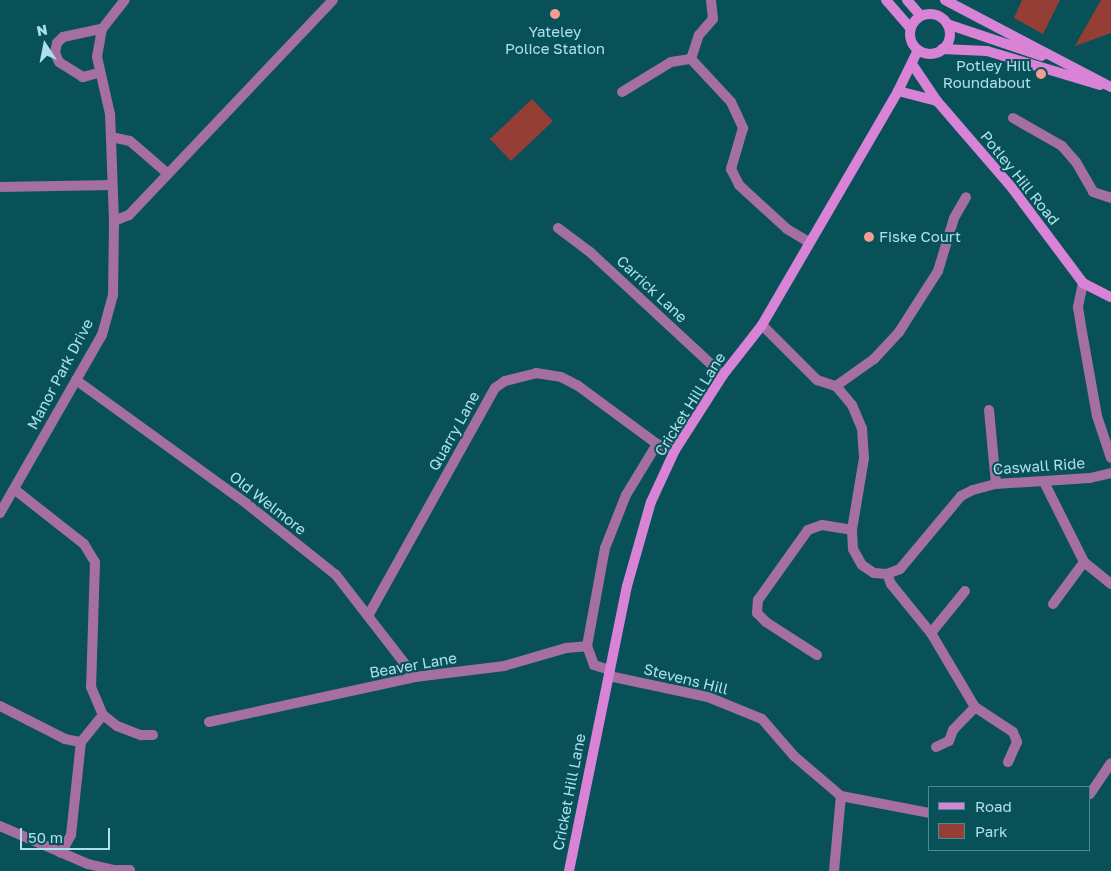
<!DOCTYPE html>
<html>
<head>
<meta charset="utf-8">
<style>
  body { margin:0 }
  #map { position:relative; width:1111px; height:871px; overflow:hidden; background:#085159; font-family:"Golos Text",sans-serif }
  div>[style] { position:absolute }
  .green>* { inset:0; background:#953e36 }
  .street>* { height:10px; margin:-5px; padding:0 5px; transform-origin:5px; border-radius:5px; background:#a56fa3 }
  .secondary>* { height:10px; margin:-5px; padding:0 5px; transform-origin:5px; border-radius:5px; background:#d883d6 }
  .secondary>.ring { margin:-5px; padding:0; box-sizing:content-box; background:none; border:10px solid #d883d6; border-radius:50% }
  .dots>* { width:14px; height:14px; translate:-50% -50%; box-sizing:border-box; border:2px solid #085159; border-radius:50% }
  span { translate:-50% -50%; white-space:nowrap; text-align:center; line-height:1.15; -webkit-text-stroke:4px #085159; paint-order:stroke }
  .poi-label { font-size:15px; color:#ade1e9 }
  .right { translate:-100% -50%; text-align:right }
  .left { translate:0 -50%; text-align:left }
  .street-label { font-size:15px; color:#ade1e9 }
  .legend { position:absolute; left:928px; top:786px; width:162px; height:65px; box-sizing:border-box; background:#085159; border:1px solid #4a8b93; margin:0; padding:6px 9px; list-style:none; font-size:15px; color:#ade1e9 }
  .legend li { display:flex; align-items:center; gap:10px; height:25px }
  .legend b { width:25px; border:1px solid #4a8b93 }
  .north { position:absolute; left:20px; top:20px; width:50px; height:50px; -webkit-text-stroke:4px #085159; paint-order:stroke; rotate:349deg; font-size:14px; font-weight:700; line-height:20px; text-align:center; color:#ade1e9 }
  .north::after { content:''; display:block; margin:auto; width:18px; height:22px; background:#ade1e9; clip-path:polygon(50% 0,100% 100%,50% 72%,0 100%) }
  .scale { position:absolute; left:20px; top:828px; width:90px; height:22px; box-sizing:border-box; border:2px solid #ade1e9; border-top:0; padding-left:6px; font-size:15px; line-height:18px; white-space:nowrap; color:#ade1e9; -webkit-text-stroke:4px #085159; paint-order:stroke }
</style>
</head>
<body>
<div id="map">
  <div class="green">
    <i style="clip-path:polygon(1022px 0,1060px 0,1043px 34px,1014px 18px)"></i>
    <i style="clip-path:polygon(1101px 0,1111px 0,1111px 33px,1075px 46px)"></i>
    <i style="clip-path:polygon(532px 99px,553px 121px,511px 161px,490px 139px)"></i>
  </div>
  <div class="street">
    <i style="left:691px;top:59px;width:25px;rotate:-72deg"></i>
    <i style="left:699px;top:35px;width:21px;rotate:-49deg"></i>
    <i style="left:713px;top:19px;width:19px;rotate:-96deg"></i>
    <i style="left:98px;top:73px;width:16px;rotate:165deg"></i>
    <i style="left:83px;top:77px;width:28px;rotate:-148deg"></i>
    <i style="left:59px;top:62px;width:10px;rotate:-114deg"></i>
    <i style="left:55px;top:53px;width:10px;rotate:-79deg"></i>
    <i style="left:57px;top:43px;width:8px;rotate:-45deg"></i>
    <i style="left:63px;top:37px;width:40px;rotate:-12deg"></i>
    <i style="left:622px;top:92px;width:57px;rotate:-31.5deg"></i>
    <i style="left:671px;top:62px;width:20px;rotate:-9deg"></i>
    <i style="left:691px;top:59px;width:59px;rotate:47.1deg"></i>
    <i style="left:731px;top:102px;width:29px;rotate:65deg"></i>
    <i style="left:743px;top:128px;width:43px;rotate:106.3deg"></i>
    <i style="left:731px;top:169px;width:18px;rotate:63deg"></i>
    <i style="left:739px;top:185px;width:65px;rotate:42.5deg"></i>
    <i style="left:787px;top:229px;width:26px;rotate:31deg"></i>
    <i style="left:1013px;top:118px;width:56px;rotate:29.7deg"></i>
    <i style="left:1062px;top:146px;width:21px;rotate:49deg"></i>
    <i style="left:1076px;top:162px;width:34px;rotate:60deg"></i>
    <i style="left:1093px;top:192px;width:19px;rotate:18deg"></i>
    <i style="left:111px;top:137px;width:19px;rotate:12deg"></i>
    <i style="left:130px;top:141px;width:49px;rotate:40.9deg"></i>
    <i style="left:0;top:187px;width:112px;rotate:-1deg"></i>
    <i style="left:114px;top:221px;width:107px;rotate:-92.1deg"></i>
    <i style="left:110px;top:114px;width:58px;rotate:-102.8deg"></i>
    <i style="left:97px;top:57px;width:28px;rotate:-80deg"></i>
    <i style="left:102px;top:29px;width:37px;rotate:-52deg"></i>
    <i style="left:558px;top:228px;width:40px;rotate:37deg"></i>
    <i style="left:590px;top:252px;width:181px;rotate:42.8deg"></i>
    <i style="left:1083px;top:283px;width:25px;rotate:102deg"></i>
    <i style="left:1078px;top:307px;width:25px;rotate:81deg"></i>
    <i style="left:1082px;top:332px;width:85px;rotate:79.9deg"></i>
    <i style="left:1097px;top:416px;width:44px;rotate:71.6deg"></i>
    <i style="left:762px;top:325px;width:78px;rotate:45deg"></i>
    <i style="left:817px;top:380px;width:20px;rotate:18deg"></i>
    <i style="left:836px;top:386px;width:25px;rotate:50deg"></i>
    <i style="left:852px;top:405px;width:26px;rotate:67deg"></i>
    <i style="left:862px;top:429px;width:29px;rotate:86deg"></i>
    <i style="left:864px;top:458px;width:73px;rotate:99.5deg"></i>
    <i style="left:852px;top:530px;width:19px;rotate:87deg"></i>
    <i style="left:853px;top:549px;width:18px;rotate:61deg"></i>
    <i style="left:862px;top:565px;width:14px;rotate:34deg"></i>
    <i style="left:874px;top:573px;width:13px;rotate:4deg"></i>
    <i style="left:887px;top:574px;width:11px;rotate:68deg"></i>
    <i style="left:891px;top:584px;width:63px;rotate:50.8deg"></i>
    <i style="left:931px;top:633px;width:86px;rotate:59.3deg"></i>
    <i style="left:975px;top:707px;width:45px;rotate:33.3deg"></i>
    <i style="left:1013px;top:732px;width:11px;rotate:68deg"></i>
    <i style="left:1017px;top:742px;width:22px;rotate:114deg"></i>
    <i style="left:76px;top:380px;width:211px;rotate:35.9deg"></i>
    <i style="left:247px;top:504px;width:114px;rotate:38.6deg"></i>
    <i style="left:336px;top:575px;width:129px;rotate:52.2deg"></i>
    <i style="left:836px;top:386px;width:47px;rotate:-35.4deg"></i>
    <i style="left:874px;top:359px;width:37px;rotate:-47deg"></i>
    <i style="left:899px;top:332px;width:72px;rotate:-57.4deg"></i>
    <i style="left:938px;top:271px;width:55px;rotate:-73.2deg"></i>
    <i style="left:954px;top:218px;width:24px;rotate:-60deg"></i>
    <i style="left:989px;top:410px;width:74px;rotate:84.6deg"></i>
    <i style="left:1044px;top:482px;width:89px;rotate:63.4deg"></i>
    <i style="left:1084px;top:562px;width:35px;rotate:39deg"></i>
    <i style="left:14px;top:489px;width:89px;rotate:38.2deg"></i>
    <i style="left:84px;top:544px;width:21px;rotate:59deg"></i>
    <i style="left:95px;top:562px;width:125px;rotate:91.8deg"></i>
    <i style="left:91px;top:687px;width:30px;rotate:67deg"></i>
    <i style="left:103px;top:715px;width:18px;rotate:38deg"></i>
    <i style="left:117px;top:726px;width:26px;rotate:21deg"></i>
    <i style="left:141px;top:735px;width:12px"></i>
    <i style="left:0;top:513px;width:205px;rotate:-60.2deg"></i>
    <i style="left:102px;top:335px;width:41px;rotate:-74.6deg"></i>
    <i style="left:113px;top:295px;width:74px;rotate:-89.2deg"></i>
    <i style="left:114px;top:221px;width:16px;rotate:-22deg"></i>
    <i style="left:129px;top:215px;width:296px;rotate:-46.5deg"></i>
    <i style="left:887px;top:574px;width:14px;rotate:-21deg"></i>
    <i style="left:900px;top:569px;width:95px;rotate:-50.1deg"></i>
    <i style="left:961px;top:496px;width:13px;rotate:-27deg"></i>
    <i style="left:973px;top:490px;width:24px;rotate:-15deg"></i>
    <i style="left:996px;top:484px;width:94px;rotate:-3.7deg"></i>
    <i style="left:1090px;top:478px;width:22px;rotate:-13deg"></i>
    <i style="left:1053px;top:604px;width:52px;rotate:-53.6deg"></i>
    <i style="left:368px;top:616px;width:261px;rotate:-60.9deg"></i>
    <i style="left:495px;top:388px;width:12px;rotate:-35deg"></i>
    <i style="left:505px;top:381px;width:32px;rotate:-14deg"></i>
    <i style="left:536px;top:373px;width:25px;rotate:9deg"></i>
    <i style="left:561px;top:377px;width:18px;rotate:27deg"></i>
    <i style="left:577px;top:385px;width:99px;rotate:36.4deg"></i>
    <i style="left:657px;top:444px;width:19px;rotate:18deg"></i>
    <i style="left:931px;top:633px;width:54px;rotate:-51deg"></i>
    <i style="left:817px;top:655px;width:61px;rotate:-147.1deg"></i>
    <i style="left:766px;top:622px;width:13px;rotate:-135deg"></i>
    <i style="left:757px;top:613px;width:13px;rotate:-86deg"></i>
    <i style="left:758px;top:600px;width:86px;rotate:-54.5deg"></i>
    <i style="left:808px;top:530px;width:15px;rotate:-20deg"></i>
    <i style="left:822px;top:525px;width:30px;rotate:9deg"></i>
    <i style="left:610px;top:670px;width:17px;rotate:-163deg"></i>
    <i style="left:594px;top:665px;width:20px;rotate:-110deg"></i>
    <i style="left:587px;top:646px;width:100px;rotate:-79.6deg"></i>
    <i style="left:605px;top:548px;width:57px;rotate:-68.4deg"></i>
    <i style="left:626px;top:495px;width:60px;rotate:-58.7deg"></i>
    <i style="left:609px;top:676px;width:101px;rotate:12deg"></i>
    <i style="left:708px;top:697px;width:58px;rotate:22.2deg"></i>
    <i style="left:762px;top:719px;width:49px;rotate:49.1deg"></i>
    <i style="left:794px;top:756px;width:62px;rotate:40.4deg"></i>
    <i style="left:841px;top:796px;width:91px;rotate:10.8deg"></i>
    <i style="left:0;top:706px;width:73px;rotate:26.9deg"></i>
    <i style="left:65px;top:739px;width:16px;rotate:11deg"></i>
    <i style="left:209px;top:722px;width:211px;rotate:-12.3deg"></i>
    <i style="left:415px;top:677px;width:90px;rotate:-7deg"></i>
    <i style="left:504px;top:666px;width:65px;rotate:-16.2deg"></i>
    <i style="left:566px;top:648px;width:21px;rotate:-5deg"></i>
    <i style="left:936px;top:747px;width:14px;rotate:-25deg"></i>
    <i style="left:949px;top:741px;width:12px;rotate:-70deg"></i>
    <i style="left:953px;top:730px;width:32px;rotate:-46deg"></i>
    <i style="left:1090px;top:794px;width:37px;rotate:-56deg"></i>
    <i style="left:0;top:826px;width:96px;rotate:23.4deg"></i>
    <i style="left:88px;top:864px;width:27px;rotate:13deg"></i>
    <i style="left:114px;top:870px;width:16px"></i>
    <i style="left:61px;top:853px;width:21px;rotate:-61deg"></i>
    <i style="left:71px;top:835px;width:94px;rotate:-83.9deg"></i>
    <i style="left:81px;top:742px;width:35px;rotate:-51deg"></i>
    <i style="left:834px;top:871px;width:75px;rotate:-84.7deg"></i>
  </div>
  <div class="secondary">
    <i style="left:886px;top:0;width:37px;rotate:49deg"></i>
    <i style="left:907px;top:0;width:21px;rotate:49deg"></i>
    <i style="left:945px;top:0;width:187px;rotate:27.7deg"></i>
    <i class="ring" style="left:910px;top:14px;width:30px;height:30px"></i>
    <i style="left:947px;top:24px;width:100px;rotate:18.6deg"></i>
    <i style="left:942px;top:49px;width:45px;rotate:2.5deg"></i>
    <i style="left:987px;top:51px;width:118px;rotate:16.7deg"></i>
    <i style="left:912px;top:64px;width:45px;rotate:56deg"></i>
    <i style="left:937px;top:101px;width:115px;rotate:49.2deg"></i>
    <i style="left:1012px;top:188px;width:119px;rotate:53.2deg"></i>
    <i style="left:1083px;top:283px;width:31px;rotate:27deg"></i>
    <i style="left:898px;top:91px;width:40px;rotate:14.4deg"></i>
    <i style="left:569px;top:871px;width:291px;rotate:-78.5deg"></i>
    <i style="left:627px;top:586px;width:87px;rotate:-74.1deg"></i>
    <i style="left:651px;top:502px;width:57px;rotate:-65.2deg"></i>
    <i style="left:675px;top:450px;width:89px;rotate:-57.4deg"></i>
    <i style="left:723px;top:375px;width:63px;rotate:-52deg"></i>
    <i style="left:762px;top:325px;width:271px;rotate:-59.8deg"></i>
    <i style="left:898px;top:91px;width:46px;rotate:-64deg"></i>
  </div>
  <div class="dots">
    <i style="left:555px;top:14px;background:#f59c91"></i>
    <i style="left:1041px;top:74px;background:#f59c91"></i>
    <i style="left:869px;top:237px;background:#f59c91"></i>
  </div>
  <div class="poi-label">
    <span style="left:555px;top:40px">Yateley<br>Police Station</span>
    <span class="right" style="left:1031px;top:74px">Potley Hill<br>Roundabout</span>
    <span class="left" style="left:879px;top:237px">Fiske Court</span>
  </div>
  <div class="street-label">
    <span style="left:1020px;top:178px;rotate:51deg">Potley Hill Road</span>
    <span style="left:652px;top:289px;rotate:43deg">Carrick Lane</span>
    <span style="left:60px;top:374px;rotate:-62deg">Manor Park Drive</span>
    <span style="left:690px;top:404px;rotate:-58deg">Cricket Hill Lane</span>
    <span style="left:454px;top:431px;rotate:-61deg">Quarry Lane</span>
    <span style="left:1039px;top:466px;rotate:-4deg">Caswall Ride</span>
    <span style="left:268px;top:503px;rotate:38deg">Old Welmore</span>
    <span style="left:413px;top:665px;rotate:-10deg">Beaver Lane</span>
    <span style="left:686px;top:679px;rotate:14deg">Stevens Hill</span>
    <span style="left:569px;top:792px;rotate:-79deg">Cricket Hill Lane</span>
  </div>
  <ul class="legend">
  <li><b style="height:6px;background:#d883d6"></b>Road</li>
  <li><b style="height:14px;background:#953e36"></b>Park</li>
  </ul>
  <div class="north">N</div>
  <div class="scale">50 m</div>
</div>
</body>
</html>
